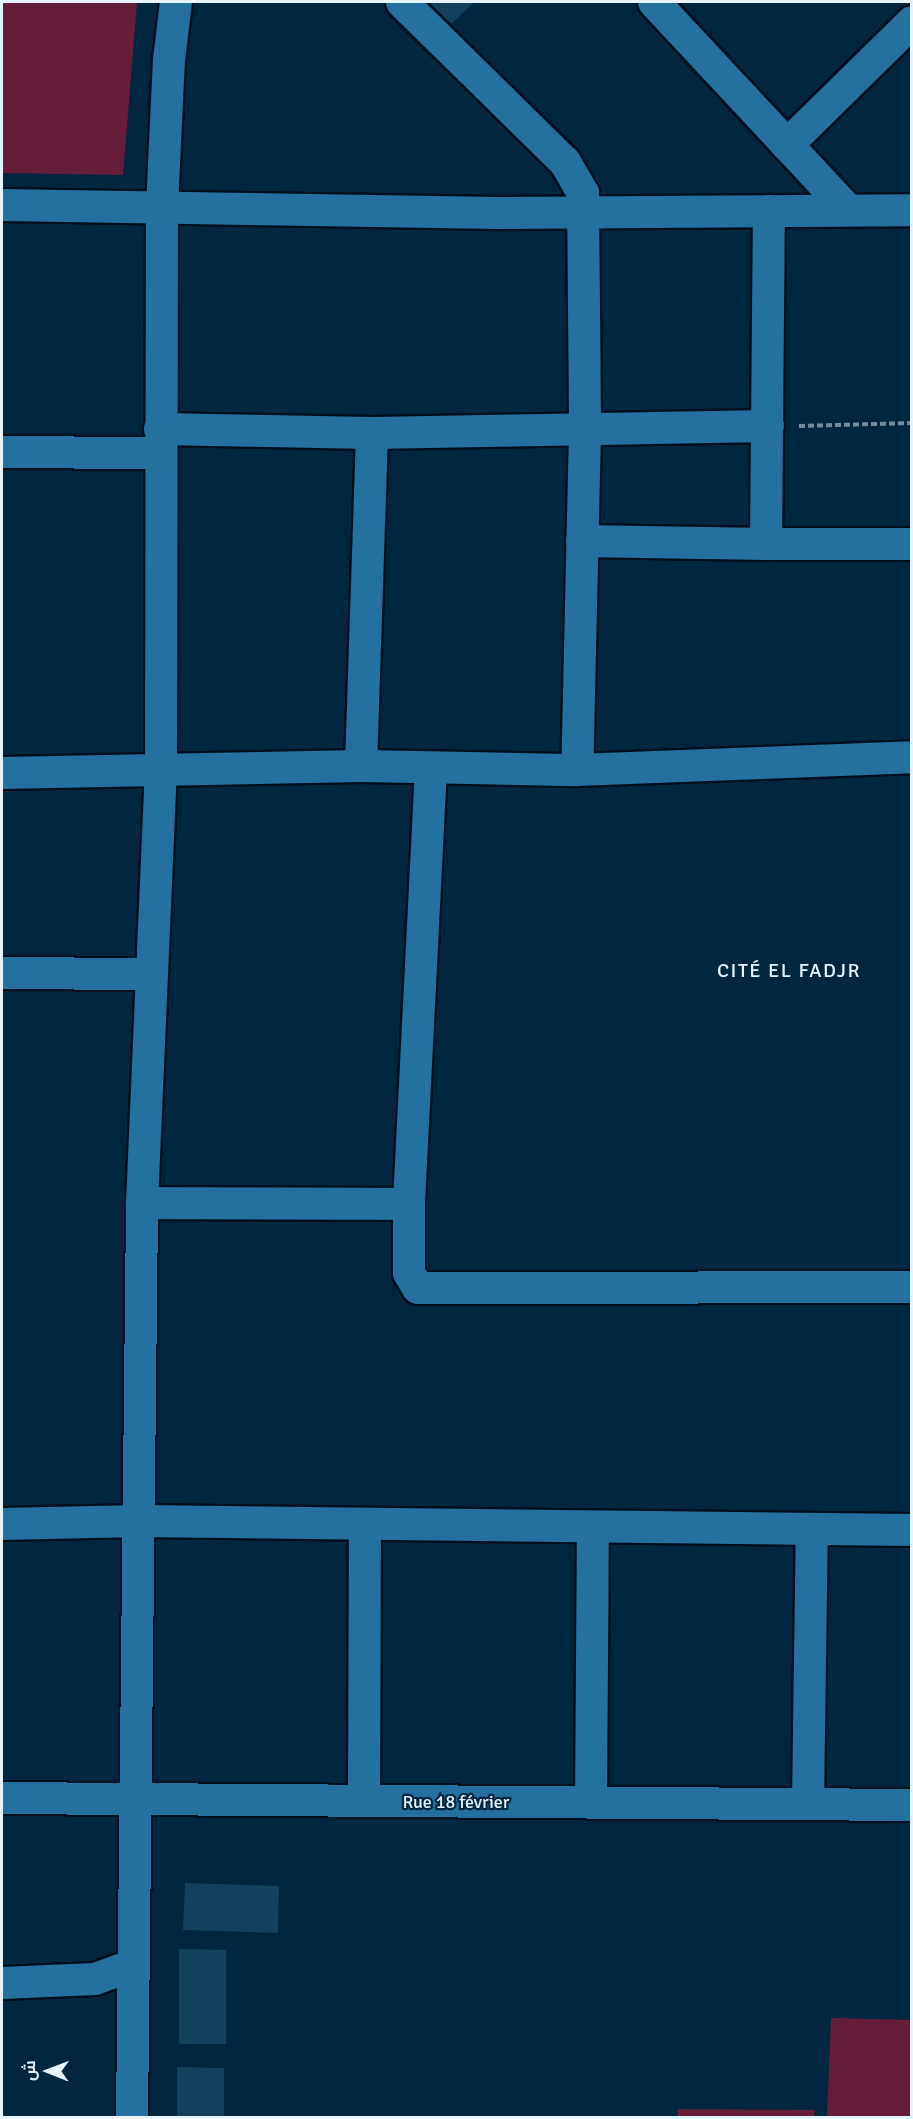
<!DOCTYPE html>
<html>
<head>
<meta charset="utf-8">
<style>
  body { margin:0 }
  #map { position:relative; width:913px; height:2119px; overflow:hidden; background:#00273f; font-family:Signika,Cairo,sans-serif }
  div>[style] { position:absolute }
  .green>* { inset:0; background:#651d39 }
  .building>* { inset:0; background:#12405d }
  .path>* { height:4px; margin-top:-2px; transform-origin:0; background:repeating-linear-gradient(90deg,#718b9d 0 6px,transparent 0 9px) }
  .roads { filter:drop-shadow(2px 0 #000f1d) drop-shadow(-2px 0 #000f1d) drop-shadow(0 2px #000f1d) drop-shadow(0 -2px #000f1d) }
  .street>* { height:32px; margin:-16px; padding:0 16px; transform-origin:16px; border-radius:16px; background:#24709e }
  span { translate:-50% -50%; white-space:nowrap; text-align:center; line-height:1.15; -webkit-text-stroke:4.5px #00273f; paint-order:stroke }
  .street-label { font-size:18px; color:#e6f4fe }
  .neighbourhood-label { font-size:20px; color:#e6f4fe; letter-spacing:1.5px }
  .frame { position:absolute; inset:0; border:3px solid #e6f4fe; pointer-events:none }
  .north { position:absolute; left:18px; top:2041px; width:60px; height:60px; -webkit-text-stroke:4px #00273f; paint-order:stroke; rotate:271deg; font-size:16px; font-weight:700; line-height:24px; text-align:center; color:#e6f4fe }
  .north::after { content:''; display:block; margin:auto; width:21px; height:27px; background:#e6f4fe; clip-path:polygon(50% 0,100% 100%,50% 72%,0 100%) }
</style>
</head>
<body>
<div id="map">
  <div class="green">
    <i style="clip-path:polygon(2px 2px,137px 2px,123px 175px,2px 173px)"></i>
    <i style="clip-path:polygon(831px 2018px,911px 2020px,911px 2117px,827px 2117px)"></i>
    <i style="clip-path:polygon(678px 2109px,815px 2110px,814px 2117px,678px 2117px)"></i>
  </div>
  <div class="building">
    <i style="clip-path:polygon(418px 2px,474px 2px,445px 30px)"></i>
    <i style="clip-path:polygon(185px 1883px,279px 1886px,278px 1933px,183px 1930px)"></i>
    <i style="clip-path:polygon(179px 1949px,226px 1950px,226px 2044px,179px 2044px)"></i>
    <i style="clip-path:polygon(177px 2067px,224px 2068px,224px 2118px,177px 2118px)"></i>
  </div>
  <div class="path">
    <i style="left:799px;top:426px;width:113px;rotate:-1.5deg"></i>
  </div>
  <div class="roads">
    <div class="street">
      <i style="left:402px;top:2px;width:228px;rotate:44.5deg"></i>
      <i style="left:565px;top:162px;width:36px;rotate:60deg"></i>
      <i style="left:583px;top:193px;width:237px;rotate:89.5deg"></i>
      <i style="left:585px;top:430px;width:340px;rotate:91.3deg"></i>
      <i style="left:654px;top:2px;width:283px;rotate:47deg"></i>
      <i style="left:787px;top:145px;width:175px;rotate:-44.5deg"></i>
      <i style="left:2px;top:205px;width:500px;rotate:0.92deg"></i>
      <i style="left:502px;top:213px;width:410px;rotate:-0.4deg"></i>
      <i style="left:160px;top:429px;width:212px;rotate:1.1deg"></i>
      <i style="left:372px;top:433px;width:396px;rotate:-1deg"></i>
      <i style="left:2px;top:452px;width:157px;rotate:0.4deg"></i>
      <i style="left:582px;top:541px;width:184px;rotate:0.9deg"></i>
      <i style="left:766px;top:544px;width:333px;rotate:-89.5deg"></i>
      <i style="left:766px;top:544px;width:146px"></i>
      <i style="left:361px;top:766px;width:333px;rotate:-88.1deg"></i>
      <i style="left:431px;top:768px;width:437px;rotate:92.9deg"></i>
      <i style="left:409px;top:1204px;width:69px;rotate:90deg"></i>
      <i style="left:409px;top:1273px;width:17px;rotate:59deg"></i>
      <i style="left:418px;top:1288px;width:494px;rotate:-0.1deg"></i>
      <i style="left:2px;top:773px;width:359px;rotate:-1.1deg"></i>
      <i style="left:361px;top:766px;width:216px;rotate:1.1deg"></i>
      <i style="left:577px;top:770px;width:335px;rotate:-2.2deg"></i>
      <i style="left:2px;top:973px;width:148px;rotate:0.4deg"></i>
      <i style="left:142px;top:1203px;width:267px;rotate:0.2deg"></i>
      <i style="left:2px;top:1524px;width:137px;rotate:-1.3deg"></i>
      <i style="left:139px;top:1521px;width:773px;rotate:0.67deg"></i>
      <i style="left:2px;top:1798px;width:910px;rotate:0.44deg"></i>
      <i style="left:364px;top:1801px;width:277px;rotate:-89.8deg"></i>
      <i style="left:591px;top:1803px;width:276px;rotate:-89.6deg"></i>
      <i style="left:808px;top:1804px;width:275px;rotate:-89.2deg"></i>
      <i style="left:2px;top:1983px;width:93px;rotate:-2.5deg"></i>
      <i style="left:95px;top:1979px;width:38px;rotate:-20deg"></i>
      <i style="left:132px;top:2118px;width:915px;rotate:-89.37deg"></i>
      <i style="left:142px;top:1203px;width:435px;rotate:-87.5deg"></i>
      <i style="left:161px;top:768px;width:561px;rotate:-89.9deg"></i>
      <i style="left:162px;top:207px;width:147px;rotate:-87.3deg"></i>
      <i style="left:169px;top:60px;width:58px;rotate:-83.1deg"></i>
    </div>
  </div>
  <div class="street-label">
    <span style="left:456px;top:1802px">Rue 18 février</span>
  </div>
  <div class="neighbourhood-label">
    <span style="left:789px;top:970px">CITÉ EL FADJR</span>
  </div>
  <div class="frame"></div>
  <div class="north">ش</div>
</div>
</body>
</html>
